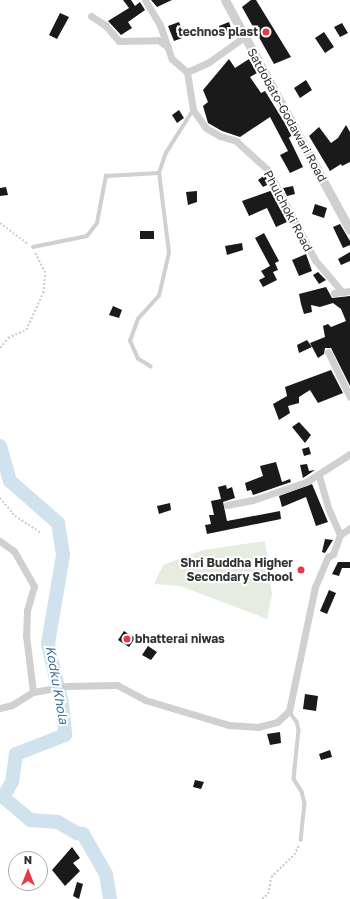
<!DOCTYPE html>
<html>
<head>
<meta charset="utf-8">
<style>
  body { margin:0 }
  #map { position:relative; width:350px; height:899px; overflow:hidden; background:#fff; font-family:"Golos Text",sans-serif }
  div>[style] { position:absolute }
  .green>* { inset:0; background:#e6ecdf }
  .river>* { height:14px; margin:-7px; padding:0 7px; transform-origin:7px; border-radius:7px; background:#cfe2ee }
  .building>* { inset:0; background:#1a1a1a }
  .path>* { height:1.5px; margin-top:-0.75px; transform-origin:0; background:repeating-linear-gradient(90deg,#cdcdcd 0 2px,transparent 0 4px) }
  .service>* { height:3.5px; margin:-1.75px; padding:0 1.75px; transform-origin:1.75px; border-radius:1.75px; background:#d0d0d0 }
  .minor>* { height:7px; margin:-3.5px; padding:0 3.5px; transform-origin:3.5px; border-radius:3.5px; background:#d0d0d0 }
  .tertiary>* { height:9px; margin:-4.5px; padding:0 4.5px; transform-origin:4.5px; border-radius:4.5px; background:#d0d0d0 }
  .dots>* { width:11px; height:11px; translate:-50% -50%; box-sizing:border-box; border:2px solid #fff; border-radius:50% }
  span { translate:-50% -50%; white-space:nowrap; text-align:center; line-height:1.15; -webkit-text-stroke:4px #fff; paint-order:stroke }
  .poi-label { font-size:12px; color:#333; font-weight:700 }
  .right { translate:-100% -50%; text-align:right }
  .left { translate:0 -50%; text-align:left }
  .street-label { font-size:12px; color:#333 }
  .water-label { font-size:13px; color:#3f7597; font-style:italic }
  .north { position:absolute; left:8px; top:851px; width:40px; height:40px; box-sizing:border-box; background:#fff; border:1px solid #adadad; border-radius:50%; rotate:0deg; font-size:11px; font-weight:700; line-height:16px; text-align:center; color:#333 }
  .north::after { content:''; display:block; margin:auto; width:14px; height:18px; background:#e63946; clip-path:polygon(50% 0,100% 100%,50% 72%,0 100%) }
</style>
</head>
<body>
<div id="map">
  <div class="green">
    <i style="clip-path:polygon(265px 541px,272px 595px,267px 619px,180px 586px,154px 584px,163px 565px,203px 550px)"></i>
  </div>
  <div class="river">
    <i style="left:0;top:446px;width:36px;rotate:74deg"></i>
    <i style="left:10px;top:481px;width:64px;rotate:41.2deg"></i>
    <i style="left:58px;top:523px;width:32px;rotate:81deg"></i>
    <i style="left:63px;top:555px;width:90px;rotate:99.6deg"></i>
    <i style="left:48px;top:644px;width:62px;rotate:76.9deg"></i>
    <i style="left:62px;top:704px;width:31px;rotate:84deg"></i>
    <i style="left:65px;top:735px;width:53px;rotate:158.8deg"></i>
    <i style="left:16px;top:754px;width:28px;rotate:98deg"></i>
    <i style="left:12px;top:782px;width:17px;rotate:121deg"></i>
    <i style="left:3px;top:797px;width:35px;rotate:40deg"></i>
    <i style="left:30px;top:820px;width:28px;rotate:4deg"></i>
    <i style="left:58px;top:822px;width:21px;rotate:31deg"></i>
    <i style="left:76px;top:833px;width:7px;rotate:8deg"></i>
    <i style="left:83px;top:834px;width:46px;rotate:60.1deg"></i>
    <i style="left:106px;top:874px;width:25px;rotate:81deg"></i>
  </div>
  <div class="building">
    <i style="clip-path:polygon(123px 0,131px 0,135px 6px,140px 2px,145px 10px,128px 22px,132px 28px,121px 35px,108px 21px,129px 8px)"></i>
    <i style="clip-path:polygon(151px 0,172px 0,157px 7px)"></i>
    <i style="clip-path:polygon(251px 0,256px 0,291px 57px,274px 64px,242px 7px)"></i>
    <i style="clip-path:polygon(60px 13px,69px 17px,57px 39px,49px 35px)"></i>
    <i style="clip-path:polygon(179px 22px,185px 37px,174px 41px,168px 26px)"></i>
    <i style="clip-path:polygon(229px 22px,232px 31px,222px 35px,219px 26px)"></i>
    <i style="clip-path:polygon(342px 23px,348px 33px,340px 37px,334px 27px)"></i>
    <i style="clip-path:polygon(324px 32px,334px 47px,325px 53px,315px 38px)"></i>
    <i style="clip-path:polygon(229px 59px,235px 68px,249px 59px,257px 73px,250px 77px,261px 93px,265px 91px,286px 125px,292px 136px,289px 138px,303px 167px,290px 173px,280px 155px,288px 151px,270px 117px,240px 137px,222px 131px,208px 123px,203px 106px,208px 102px,203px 90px)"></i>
    <i style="clip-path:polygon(306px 80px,312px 90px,300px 98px,294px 88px)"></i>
    <i style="clip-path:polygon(179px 110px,184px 118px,177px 123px,172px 115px)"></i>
    <i style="clip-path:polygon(346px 125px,350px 132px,350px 162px,342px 166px,341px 164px,330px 171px,309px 136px,319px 127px,331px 143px,338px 138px)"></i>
    <i style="clip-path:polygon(265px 175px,269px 184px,263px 187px,258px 180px)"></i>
    <i style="clip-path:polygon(293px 186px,295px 194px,287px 196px,283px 188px)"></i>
    <i style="clip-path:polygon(6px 187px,8px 195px,0 196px,0 188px)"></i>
    <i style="clip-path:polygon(273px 190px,289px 221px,276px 227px,267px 208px,249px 216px,242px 201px)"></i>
    <i style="clip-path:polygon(197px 191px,197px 202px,188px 205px,186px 192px)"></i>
    <i style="clip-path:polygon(315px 204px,327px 208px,324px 218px,312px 214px)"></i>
    <i style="clip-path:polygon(340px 224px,350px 241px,350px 245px,343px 248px,333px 227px)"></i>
    <i style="clip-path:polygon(140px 231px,154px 231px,154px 239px,140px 239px)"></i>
    <i style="clip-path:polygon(264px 233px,279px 261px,275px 263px,278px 270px,273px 272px,277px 280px,263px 287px,259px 280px,265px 277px,261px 271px,270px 266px,255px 238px)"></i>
    <i style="clip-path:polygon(242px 243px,243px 250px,227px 255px,225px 246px)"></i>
    <i style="clip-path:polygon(350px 252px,350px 261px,341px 265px,338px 259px)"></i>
    <i style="clip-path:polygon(306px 254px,312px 271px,299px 276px,292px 260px)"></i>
    <i style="clip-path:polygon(318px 272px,326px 280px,319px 284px,313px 275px)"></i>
    <i style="clip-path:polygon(326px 287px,332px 298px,350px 296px,350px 386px,331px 348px,325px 348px,324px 354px,318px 358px,310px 343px,325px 337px,323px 326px,328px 324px,331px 327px,346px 321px,341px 309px,333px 303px,320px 307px,311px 305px,312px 312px,304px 314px,301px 304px,299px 294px)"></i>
    <i style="clip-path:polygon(113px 306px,122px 310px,119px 318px,109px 315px)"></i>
    <i style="clip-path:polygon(307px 340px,312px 347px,299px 353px,297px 345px)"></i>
    <i style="clip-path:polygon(331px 370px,343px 393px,318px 403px,310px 390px,299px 397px,299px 403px,288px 406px,290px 413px,279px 420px,273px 404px,287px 396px,285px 387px)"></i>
    <i style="clip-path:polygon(299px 422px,311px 435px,305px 443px,292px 427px)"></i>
    <i style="clip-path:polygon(309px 447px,311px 454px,304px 456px,302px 449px)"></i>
    <i style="clip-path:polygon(276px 462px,282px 482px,290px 479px,291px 482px,253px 495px,251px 490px,247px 491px,245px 483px,263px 476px,260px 466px)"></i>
    <i style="clip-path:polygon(307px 464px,309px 471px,315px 470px,303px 478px,300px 465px)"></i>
    <i style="clip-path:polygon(312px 484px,328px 522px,316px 526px,306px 497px,282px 507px,279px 496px)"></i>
    <i style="clip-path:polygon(226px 485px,227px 489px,232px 487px,235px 498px,223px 502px,227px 521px,280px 511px,281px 519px,207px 534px,205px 525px,211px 524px,209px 515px,214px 515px,211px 501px,221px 499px,218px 487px)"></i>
    <i style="clip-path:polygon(170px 503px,171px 510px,159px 514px,157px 506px)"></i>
    <i style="clip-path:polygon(325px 539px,333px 540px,325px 553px,322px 552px)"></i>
    <i style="clip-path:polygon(338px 562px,350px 562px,350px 568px,342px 568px,339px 576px,332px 574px)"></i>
    <i style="clip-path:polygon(329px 590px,336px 593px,327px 614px,320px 611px)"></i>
    <i style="clip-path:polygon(124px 631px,135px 638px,129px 647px,118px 640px)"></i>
    <i style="clip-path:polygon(148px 646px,157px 652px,151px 660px,142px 655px)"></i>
    <i style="clip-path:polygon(305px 694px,318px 696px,316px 711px,303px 709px)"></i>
    <i style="clip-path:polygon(280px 732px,281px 743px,270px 745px,267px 734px)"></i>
    <i style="clip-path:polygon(330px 750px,332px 757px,321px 760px,319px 754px)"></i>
    <i style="clip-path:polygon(195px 780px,204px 782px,201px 789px,193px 787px)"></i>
    <i style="clip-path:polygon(72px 847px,80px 858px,73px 863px,80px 871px,65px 886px,52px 870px)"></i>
    <i style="clip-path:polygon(77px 882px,83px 884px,79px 899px,73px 896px)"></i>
  </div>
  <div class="path">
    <i style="left:0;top:223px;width:35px;rotate:37deg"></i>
    <i style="left:0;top:348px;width:13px;rotate:-51deg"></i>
    <i style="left:8px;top:338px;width:20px;rotate:-24deg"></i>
    <i style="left:26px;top:330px;width:41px;rotate:-65.3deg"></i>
    <i style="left:43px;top:293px;width:20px;rotate:-84deg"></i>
    <i style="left:45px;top:273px;width:22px;rotate:-117deg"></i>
    <i style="left:0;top:498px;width:23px;rotate:50deg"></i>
    <i style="left:15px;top:516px;width:30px;rotate:33deg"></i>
    <i style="left:262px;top:899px;width:8px;rotate:-40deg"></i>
    <i style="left:268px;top:894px;width:17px;rotate:-80deg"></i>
    <i style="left:271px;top:877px;width:32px;rotate:-44deg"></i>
    <i style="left:294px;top:855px;width:11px;rotate:-63deg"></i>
  </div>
  <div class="service">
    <i style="left:33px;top:247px;width:55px;rotate:-11.5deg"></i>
    <i style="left:87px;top:236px;width:16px;rotate:-52deg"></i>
    <i style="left:97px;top:223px;width:48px;rotate:-79.2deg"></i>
    <i style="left:106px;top:176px;width:53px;rotate:-3.2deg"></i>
    <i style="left:151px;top:367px;width:15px;rotate:-148deg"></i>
    <i style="left:138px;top:359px;width:20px;rotate:-114deg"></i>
    <i style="left:130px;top:341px;width:23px;rotate:-70deg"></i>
    <i style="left:138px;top:319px;width:31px;rotate:-48deg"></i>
    <i style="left:159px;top:296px;width:44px;rotate:-76.9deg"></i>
    <i style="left:169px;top:253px;width:81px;rotate:-97.1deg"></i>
    <i style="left:159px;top:173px;width:21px;rotate:-71deg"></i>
    <i style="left:166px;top:153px;width:51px;rotate:-57.9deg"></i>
    <i style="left:289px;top:711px;width:14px;rotate:54deg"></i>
    <i style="left:297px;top:722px;width:8px;rotate:76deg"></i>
    <i style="left:299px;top:730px;width:49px;rotate:95.8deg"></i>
    <i style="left:294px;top:779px;width:15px;rotate:58deg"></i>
    <i style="left:302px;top:792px;width:11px;rotate:75deg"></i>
    <i style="left:305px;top:803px;width:37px;rotate:96deg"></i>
  </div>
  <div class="minor">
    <i style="left:145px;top:0;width:29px;rotate:59deg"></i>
    <i style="left:160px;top:25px;width:36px;rotate:71deg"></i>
    <i style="left:172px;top:59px;width:20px;rotate:41deg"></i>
    <i style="left:187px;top:72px;width:38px;rotate:81deg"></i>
    <i style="left:193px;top:110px;width:22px;rotate:54deg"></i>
    <i style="left:206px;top:128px;width:16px;rotate:30deg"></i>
    <i style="left:220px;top:136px;width:17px;rotate:17deg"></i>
    <i style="left:236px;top:141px;width:43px;rotate:42.2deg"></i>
    <i style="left:268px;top:170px;width:102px;rotate:62.4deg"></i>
    <i style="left:315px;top:260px;width:43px;rotate:49.7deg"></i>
    <i style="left:91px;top:16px;width:17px;rotate:33deg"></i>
    <i style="left:105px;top:25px;width:21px;rotate:49deg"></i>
    <i style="left:119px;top:41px;width:39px;rotate:-1deg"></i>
    <i style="left:158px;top:40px;width:12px;rotate:35deg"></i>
    <i style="left:187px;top:72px;width:24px;rotate:-24deg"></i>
    <i style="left:209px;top:62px;width:43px;rotate:-35.5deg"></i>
    <i style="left:334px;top:293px;width:16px;rotate:-7deg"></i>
    <i style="left:328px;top:352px;width:50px;rotate:63.9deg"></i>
    <i style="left:319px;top:476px;width:35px;rotate:74deg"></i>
    <i style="left:329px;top:510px;width:27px;rotate:66deg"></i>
    <i style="left:227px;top:505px;width:26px;rotate:-11deg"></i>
    <i style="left:253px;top:500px;width:56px;rotate:-18.8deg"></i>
    <i style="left:306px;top:482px;width:52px;rotate:-32.5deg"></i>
    <i style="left:0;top:541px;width:17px;rotate:36deg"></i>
    <i style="left:14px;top:551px;width:40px;rotate:60.3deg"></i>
    <i style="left:34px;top:586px;width:25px;rotate:106deg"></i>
    <i style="left:27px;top:610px;width:25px;rotate:92deg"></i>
    <i style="left:26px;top:635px;width:57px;rotate:83deg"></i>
    <i style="left:0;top:708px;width:12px;rotate:-14deg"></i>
    <i style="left:12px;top:705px;width:25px;rotate:-32deg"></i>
    <i style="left:33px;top:692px;width:35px;rotate:-10deg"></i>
    <i style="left:67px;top:686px;width:50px;rotate:-1.1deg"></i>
    <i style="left:117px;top:685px;width:32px;rotate:28deg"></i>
    <i style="left:145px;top:700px;width:88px;rotate:16.6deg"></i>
    <i style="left:229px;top:725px;width:29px;rotate:4deg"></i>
    <i style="left:258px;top:727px;width:20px;rotate:-15deg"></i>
    <i style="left:277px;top:722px;width:16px;rotate:-43deg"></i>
    <i style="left:289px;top:711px;width:127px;rotate:-78.2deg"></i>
    <i style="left:315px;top:587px;width:33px;rotate:-67deg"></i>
    <i style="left:328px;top:557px;width:6px;rotate:-31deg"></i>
    <i style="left:333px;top:554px;width:20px;rotate:-70deg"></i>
    <i style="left:340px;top:535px;width:12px;rotate:-35deg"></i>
  </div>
  <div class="tertiary">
    <i style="left:225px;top:0;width:262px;rotate:61.5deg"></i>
  </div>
  <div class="dots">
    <i style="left:266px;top:32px;background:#e63946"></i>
    <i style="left:301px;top:570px;background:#e63946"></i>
    <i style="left:127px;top:639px;background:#e63946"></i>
  </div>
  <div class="poi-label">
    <span class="right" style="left:258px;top:32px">technos plast</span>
    <span class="right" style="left:293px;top:570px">Shri Buddha Higher<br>Secondary School</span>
    <span class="left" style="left:135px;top:639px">bhatterai niwas</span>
  </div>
  <div class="street-label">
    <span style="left:287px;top:115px;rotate:61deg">Satdobato-Godawari Road</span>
    <span style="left:288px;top:211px;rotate:62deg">Phulchoki Road</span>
  </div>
  <div class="water-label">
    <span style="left:57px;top:685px;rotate:80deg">Kodku Khola</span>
  </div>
  <div class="north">N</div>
</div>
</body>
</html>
